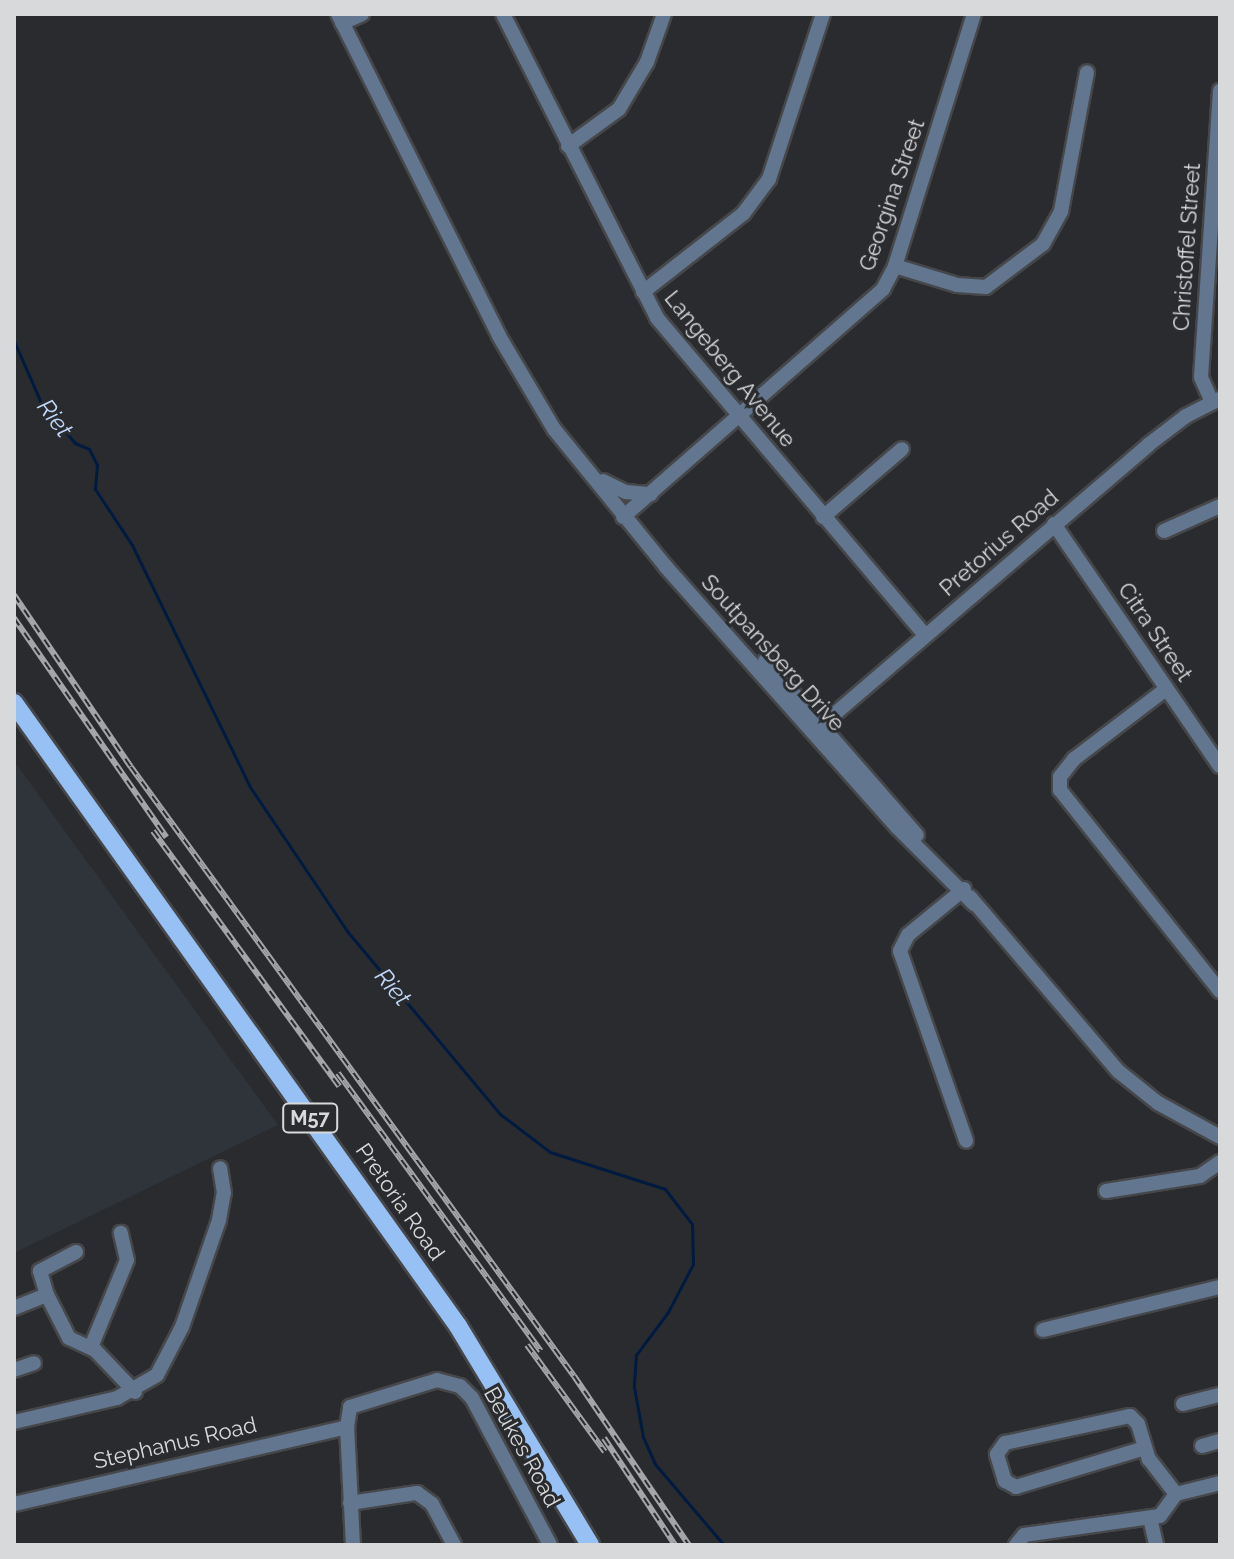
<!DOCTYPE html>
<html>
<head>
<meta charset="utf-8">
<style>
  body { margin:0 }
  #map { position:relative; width:1234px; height:1559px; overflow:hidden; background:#2a2b2e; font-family:Raleway,sans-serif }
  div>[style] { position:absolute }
  .built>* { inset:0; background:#2f343b }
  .stream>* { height:3px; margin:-1.5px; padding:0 1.5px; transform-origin:1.5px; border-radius:1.5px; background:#001a40 }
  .roads { filter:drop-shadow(2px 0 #46474a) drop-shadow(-2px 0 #46474a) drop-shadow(0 2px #46474a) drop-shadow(0 -2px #46474a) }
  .minor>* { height:14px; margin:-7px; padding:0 7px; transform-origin:7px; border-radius:7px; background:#62768f }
  .major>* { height:18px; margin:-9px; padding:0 9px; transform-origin:9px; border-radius:9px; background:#97c0f4 }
  .rail>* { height:6px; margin-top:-3px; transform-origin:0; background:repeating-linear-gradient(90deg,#2a2b2e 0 9px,#a4a5a7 0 18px); box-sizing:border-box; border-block:2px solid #a4a5a7 }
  span { translate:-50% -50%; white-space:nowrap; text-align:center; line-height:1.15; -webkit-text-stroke:6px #2a2b2e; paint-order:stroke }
  .shield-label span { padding:2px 6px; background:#2a2b2e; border:2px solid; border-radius:6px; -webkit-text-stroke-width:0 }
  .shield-label { font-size:20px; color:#d8d9da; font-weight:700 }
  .street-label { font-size:22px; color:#d8d9da }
  .water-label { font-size:24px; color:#bfd8f9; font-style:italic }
  .frame { position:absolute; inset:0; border:16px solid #d8d9da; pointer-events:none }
</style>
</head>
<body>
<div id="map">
  <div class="built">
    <i style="clip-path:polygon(14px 761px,278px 1125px,14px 1253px)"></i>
  </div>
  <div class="stream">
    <i style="left:14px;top:341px;width:70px;rotate:66.4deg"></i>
    <i style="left:42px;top:405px;width:50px;rotate:49deg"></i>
    <i style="left:75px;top:443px;width:15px;rotate:23deg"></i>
    <i style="left:89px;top:449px;width:18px;rotate:63deg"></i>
    <i style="left:97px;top:465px;width:24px;rotate:95deg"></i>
    <i style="left:95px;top:489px;width:67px;rotate:56.5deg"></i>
    <i style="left:132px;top:545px;width:269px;rotate:64deg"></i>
    <i style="left:250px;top:787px;width:174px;rotate:56deg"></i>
    <i style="left:347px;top:931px;width:239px;rotate:50.1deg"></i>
    <i style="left:500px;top:1114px;width:63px;rotate:37.2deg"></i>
    <i style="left:550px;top:1152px;width:121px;rotate:17.8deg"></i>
    <i style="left:665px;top:1189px;width:44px;rotate:52.4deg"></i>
    <i style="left:692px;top:1224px;width:40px;rotate:88.6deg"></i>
    <i style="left:693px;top:1264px;width:54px;rotate:117.5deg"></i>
    <i style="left:668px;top:1312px;width:54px;rotate:126.7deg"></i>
    <i style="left:636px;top:1355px;width:32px;rotate:94deg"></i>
    <i style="left:634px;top:1387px;width:51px;rotate:79.8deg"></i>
    <i style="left:643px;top:1437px;width:30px;rotate:66deg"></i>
    <i style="left:655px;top:1464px;width:106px;rotate:49.6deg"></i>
  </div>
  <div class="roads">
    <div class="minor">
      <i style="left:338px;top:14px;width:360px;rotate:63.4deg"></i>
      <i style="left:499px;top:336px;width:108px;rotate:59.4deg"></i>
      <i style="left:554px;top:429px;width:178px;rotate:50.9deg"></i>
      <i style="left:666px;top:567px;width:348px;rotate:48.4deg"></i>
      <i style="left:897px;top:827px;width:109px;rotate:45deg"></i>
      <i style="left:503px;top:14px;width:341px;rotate:63.1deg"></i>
      <i style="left:657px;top:318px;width:415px;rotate:49.8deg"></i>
      <i style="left:342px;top:23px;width:22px;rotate:-24deg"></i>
      <i style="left:568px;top:146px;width:63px;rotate:-36deg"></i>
      <i style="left:619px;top:109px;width:55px;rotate:-59.2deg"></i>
      <i style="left:647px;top:62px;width:51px;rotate:-70.5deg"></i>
      <i style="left:895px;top:266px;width:65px;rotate:17deg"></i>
      <i style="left:957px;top:285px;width:29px;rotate:4deg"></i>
      <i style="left:986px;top:287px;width:71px;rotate:-37deg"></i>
      <i style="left:1043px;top:244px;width:38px;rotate:-61deg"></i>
      <i style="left:1061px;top:211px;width:141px;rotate:-79.4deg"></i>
      <i style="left:643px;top:292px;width:127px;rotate:-38deg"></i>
      <i style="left:743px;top:214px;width:44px;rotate:-53.4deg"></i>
      <i style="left:769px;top:179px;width:174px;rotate:-71.9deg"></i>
      <i style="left:1212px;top:402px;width:27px;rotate:-114deg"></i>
      <i style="left:1201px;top:377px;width:287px;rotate:-86.2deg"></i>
      <i style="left:603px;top:481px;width:25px;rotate:26deg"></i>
      <i style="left:626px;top:492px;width:25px;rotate:5deg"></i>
      <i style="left:623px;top:517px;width:346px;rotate:-41.2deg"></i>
      <i style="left:883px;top:289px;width:26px;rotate:-62deg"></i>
      <i style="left:895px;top:266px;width:264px;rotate:-72.6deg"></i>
      <i style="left:823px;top:517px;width:104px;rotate:-40.7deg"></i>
      <i style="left:1054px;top:524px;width:293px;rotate:55.6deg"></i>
      <i style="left:1164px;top:531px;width:61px;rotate:-24.1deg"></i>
      <i style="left:765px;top:661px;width:231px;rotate:48.9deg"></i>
      <i style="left:1166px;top:689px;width:116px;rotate:142.7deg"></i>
      <i style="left:1074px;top:759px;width:23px;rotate:128deg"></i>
      <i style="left:1060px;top:777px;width:13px;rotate:90deg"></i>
      <i style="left:1060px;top:790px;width:257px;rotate:51.5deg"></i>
      <i style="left:816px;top:730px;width:438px;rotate:-40.6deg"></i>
      <i style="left:1148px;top:445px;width:48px;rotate:-37.3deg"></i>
      <i style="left:1186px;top:416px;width:38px;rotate:-27deg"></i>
      <i style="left:964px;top:889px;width:72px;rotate:140.6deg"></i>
      <i style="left:908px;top:935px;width:18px;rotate:117deg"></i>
      <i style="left:900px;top:951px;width:201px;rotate:70.8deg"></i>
      <i style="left:970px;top:897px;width:228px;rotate:49.6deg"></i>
      <i style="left:1118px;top:1071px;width:51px;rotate:38.7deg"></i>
      <i style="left:1158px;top:1103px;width:71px;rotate:28.7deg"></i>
      <i style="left:1106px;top:1191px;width:95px;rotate:-9.1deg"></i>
      <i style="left:1200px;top:1176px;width:24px;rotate:-35deg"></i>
      <i style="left:76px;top:1252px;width:41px;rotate:152.2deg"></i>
      <i style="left:40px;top:1271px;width:25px;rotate:74deg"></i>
      <i style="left:47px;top:1295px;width:48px;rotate:62.9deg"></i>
      <i style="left:69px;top:1338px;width:29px;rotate:25deg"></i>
      <i style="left:95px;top:1350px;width:58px;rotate:46.4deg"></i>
      <i style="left:14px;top:1308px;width:35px;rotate:-22deg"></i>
      <i style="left:1043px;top:1330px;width:182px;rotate:-13.7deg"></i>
      <i style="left:91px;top:1347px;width:94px;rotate:-67.5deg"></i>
      <i style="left:127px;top:1260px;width:28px;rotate:-103deg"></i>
      <i style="left:14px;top:1370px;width:21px;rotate:-19deg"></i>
      <i style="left:1183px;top:1404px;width:38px;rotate:-14deg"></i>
      <i style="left:14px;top:1422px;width:106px;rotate:-13.1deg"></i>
      <i style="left:117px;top:1398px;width:46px;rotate:-29.9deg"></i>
      <i style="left:157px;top:1375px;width:54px;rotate:-62.5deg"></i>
      <i style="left:182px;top:1327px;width:113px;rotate:-70.9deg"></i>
      <i style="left:219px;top:1220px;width:27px;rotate:-80deg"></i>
      <i style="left:224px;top:1193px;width:25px;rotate:-99deg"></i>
      <i style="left:1202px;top:1446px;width:19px;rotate:-16deg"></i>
      <i style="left:1145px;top:1448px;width:135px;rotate:163.2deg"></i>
      <i style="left:1016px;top:1487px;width:13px;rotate:-151deg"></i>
      <i style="left:1005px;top:1481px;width:28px;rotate:-107deg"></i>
      <i style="left:997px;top:1454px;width:14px;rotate:-54deg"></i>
      <i style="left:1005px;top:1443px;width:128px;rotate:-12.2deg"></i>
      <i style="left:1130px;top:1416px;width:11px;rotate:45deg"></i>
      <i style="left:1138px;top:1424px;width:37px;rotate:73deg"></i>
      <i style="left:1149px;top:1459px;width:44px;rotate:52.4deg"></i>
      <i style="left:1176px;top:1494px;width:45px;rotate:-14deg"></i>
      <i style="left:350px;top:1503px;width:68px;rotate:-8.5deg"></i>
      <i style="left:417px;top:1493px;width:19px;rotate:36deg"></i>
      <i style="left:432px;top:1504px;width:47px;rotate:61.8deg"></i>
      <i style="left:14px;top:1504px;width:342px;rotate:-13deg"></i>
      <i style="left:1150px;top:1518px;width:28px;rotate:77deg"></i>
      <i style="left:353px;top:1545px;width:118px;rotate:-92.9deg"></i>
      <i style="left:347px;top:1427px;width:20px;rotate:-81deg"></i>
      <i style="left:350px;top:1407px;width:91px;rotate:-17.2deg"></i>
      <i style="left:437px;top:1380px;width:24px;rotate:15deg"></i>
      <i style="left:460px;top:1386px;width:17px;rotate:45deg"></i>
      <i style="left:472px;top:1398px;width:166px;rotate:62deg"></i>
      <i style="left:1016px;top:1545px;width:13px;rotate:-51deg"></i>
      <i style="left:1024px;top:1535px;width:137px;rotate:-8deg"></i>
      <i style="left:1160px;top:1516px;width:27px;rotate:-54deg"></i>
    </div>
    <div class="major">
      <i style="left:14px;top:703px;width:765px;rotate:54.52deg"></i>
      <i style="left:458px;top:1326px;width:256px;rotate:58.9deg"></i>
    </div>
  </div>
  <div class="rail">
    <i style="left:14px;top:595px;width:208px;rotate:55.8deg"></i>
    <i style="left:131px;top:767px;width:753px;rotate:53.97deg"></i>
    <i style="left:574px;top:1376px;width:204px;rotate:55.8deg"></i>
    <i style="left:14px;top:618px;width:267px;rotate:55.2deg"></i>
    <i style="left:153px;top:831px;width:316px;rotate:53.9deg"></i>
    <i style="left:338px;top:1073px;width:344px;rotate:53.9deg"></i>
    <i style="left:527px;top:1345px;width:132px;rotate:53.9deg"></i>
    <i style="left:604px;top:1438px;width:128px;rotate:56.4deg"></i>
  </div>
  <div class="shield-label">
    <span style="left:310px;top:1118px">M57</span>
  </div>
  <div class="street-label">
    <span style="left:892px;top:195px;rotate:-71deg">Georgina Street</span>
    <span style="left:1187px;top:247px;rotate:-86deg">Christoffel Street</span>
    <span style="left:730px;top:369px;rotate:51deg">Langeberg Avenue</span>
    <span style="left:999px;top:543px;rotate:-41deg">Pretorius Road</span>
    <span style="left:1155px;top:632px;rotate:56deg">Citra Street</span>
    <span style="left:773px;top:653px;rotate:48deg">Soutpansberg Drive</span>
    <span style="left:400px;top:1202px;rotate:55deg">Pretoria Road</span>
    <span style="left:175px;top:1443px;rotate:-13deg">Stephanus Road</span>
    <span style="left:522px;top:1447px;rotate:61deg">Beukes Road</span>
  </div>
  <div class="water-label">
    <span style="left:55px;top:418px;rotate:53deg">Riet</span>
    <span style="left:393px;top:987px;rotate:50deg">Riet</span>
  </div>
  <div class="frame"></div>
</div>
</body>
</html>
